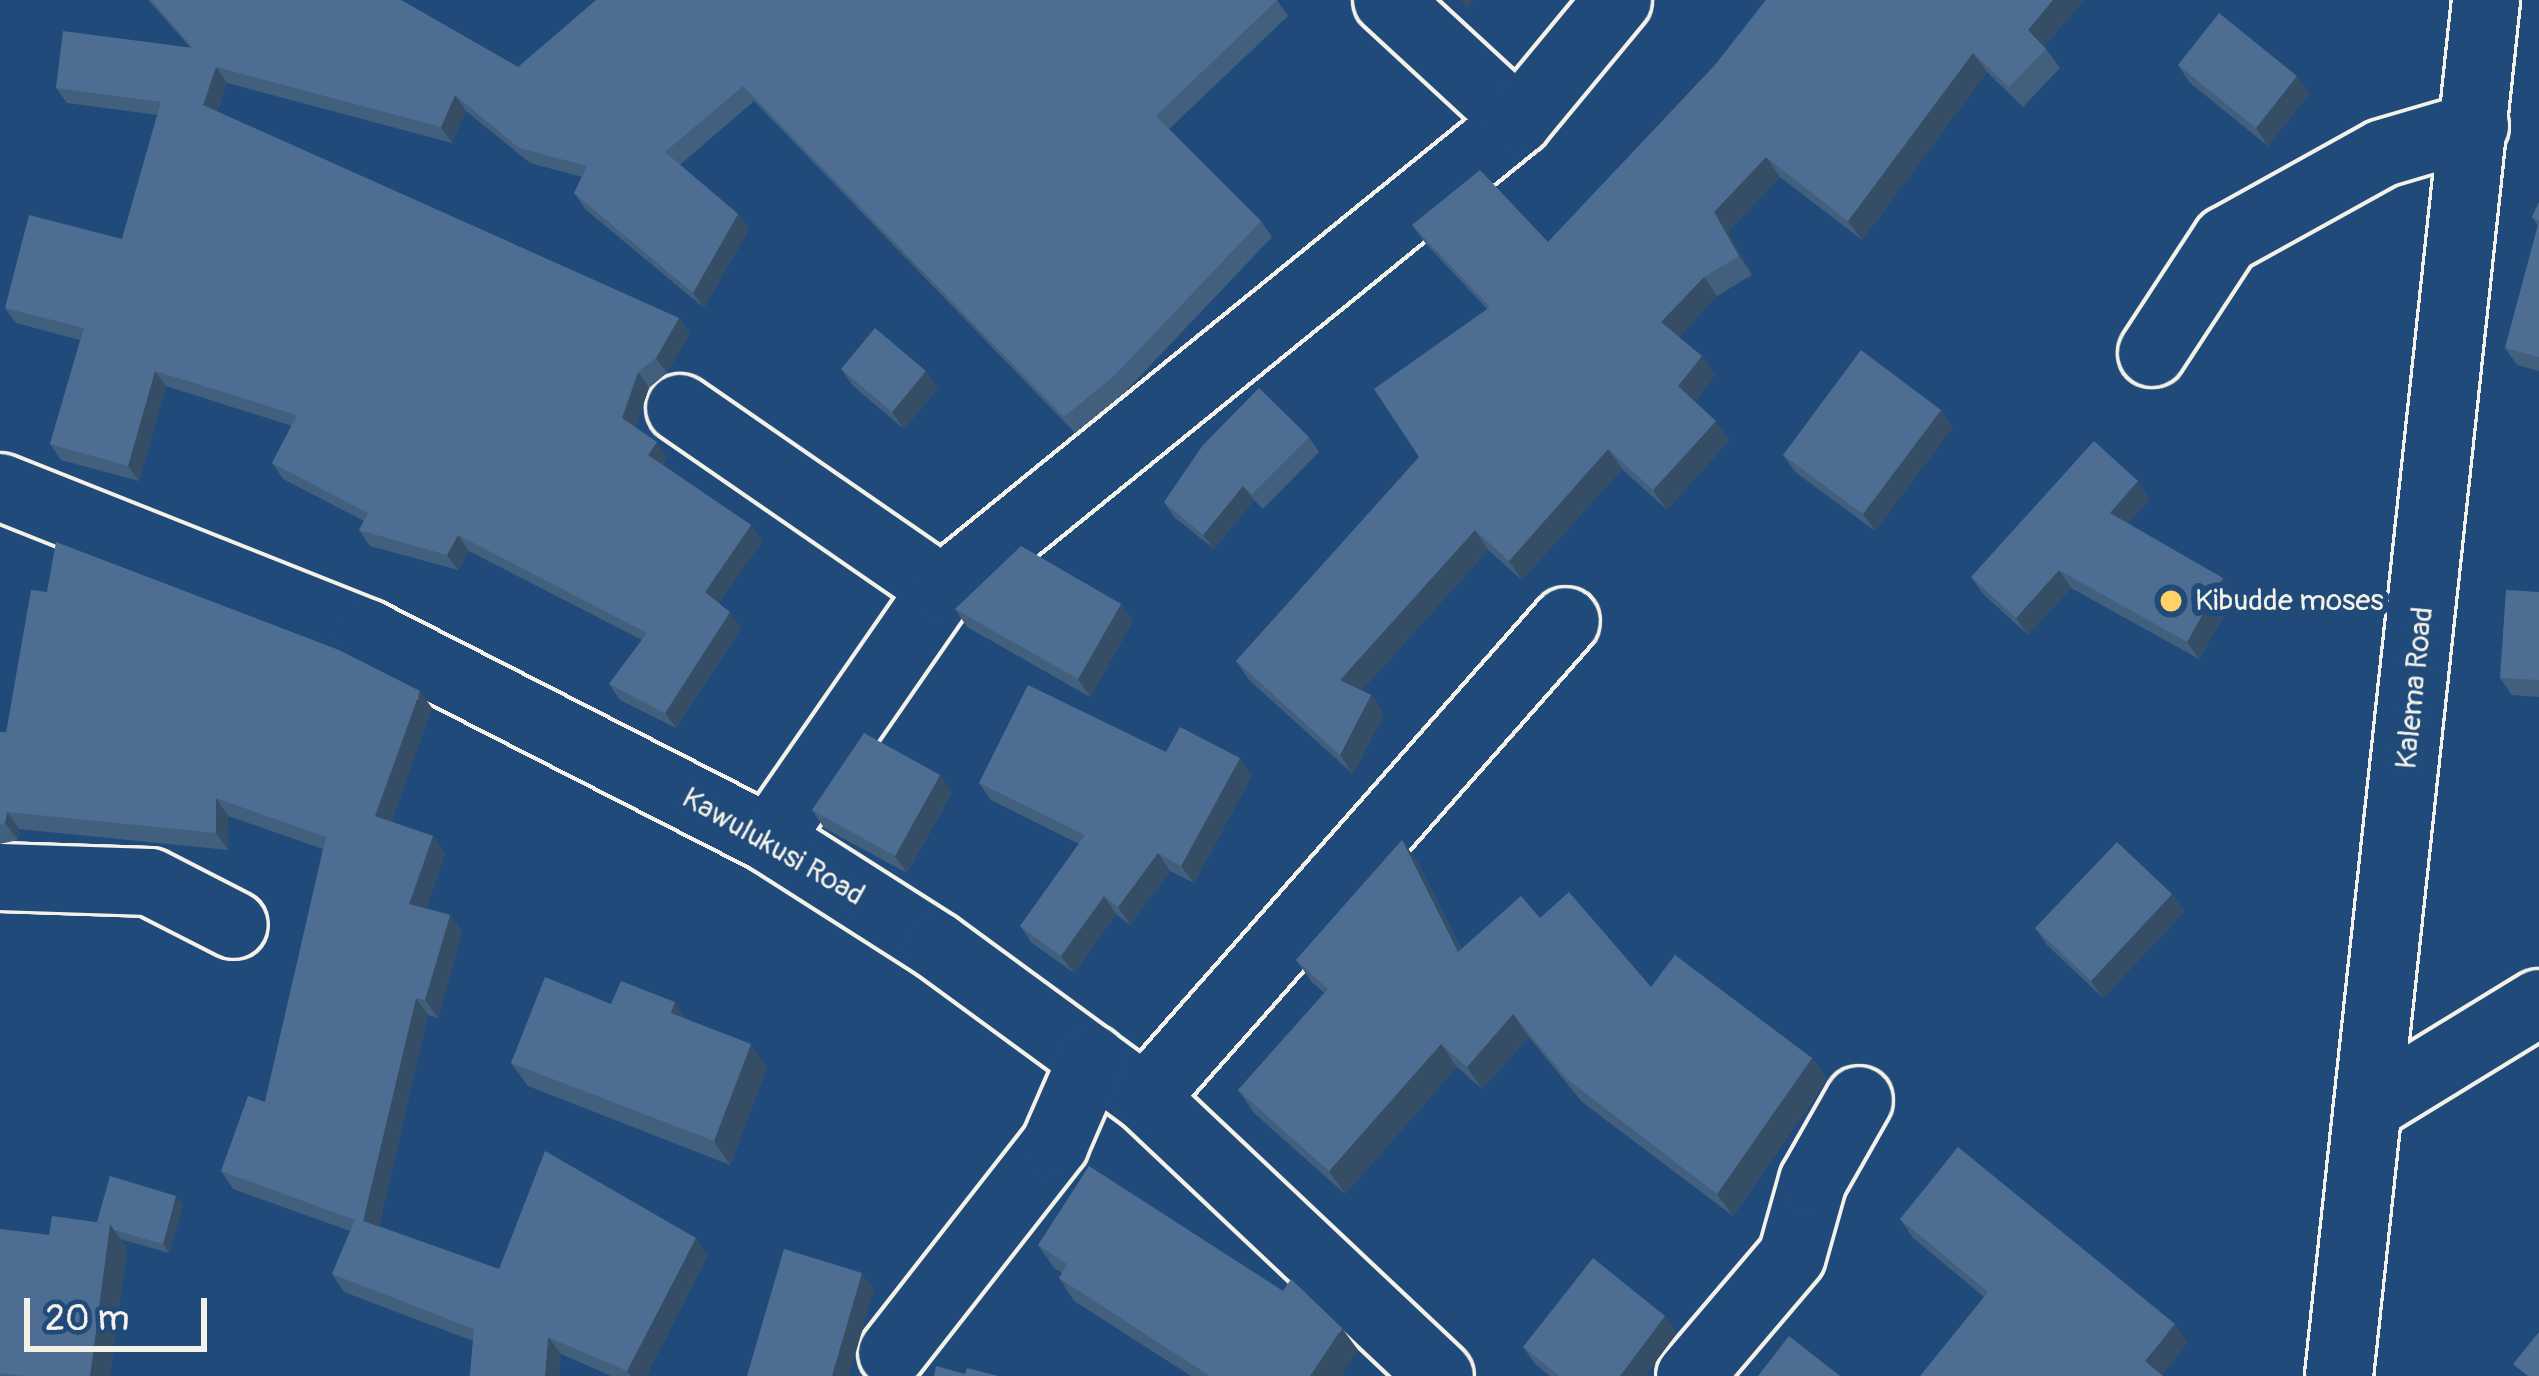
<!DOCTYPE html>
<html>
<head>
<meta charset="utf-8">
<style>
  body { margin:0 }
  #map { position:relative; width:2539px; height:1376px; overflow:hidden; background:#1f4a7a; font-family:Pangolin,sans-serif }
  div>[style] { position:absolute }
  .roads { filter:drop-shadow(3px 0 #f4f1e8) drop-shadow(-3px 0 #f4f1e8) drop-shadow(0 3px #f4f1e8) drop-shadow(0 -3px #f4f1e8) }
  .minor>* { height:66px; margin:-33px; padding:0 33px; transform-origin:33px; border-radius:33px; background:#1f4a7a }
  .wall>* { inset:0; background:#425f7e }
  .shaded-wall>* { inset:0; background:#364d66 }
  .building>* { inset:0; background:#4d6e92 }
  .dots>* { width:33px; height:33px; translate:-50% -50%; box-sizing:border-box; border:6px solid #1f4a7a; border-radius:50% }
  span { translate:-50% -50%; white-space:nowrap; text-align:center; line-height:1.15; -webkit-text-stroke:12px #1f4a7a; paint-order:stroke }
  .poi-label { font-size:30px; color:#f4f1e8 }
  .left { translate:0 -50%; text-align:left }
  .street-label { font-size:30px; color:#f4f1e8 }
  .scale { position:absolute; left:24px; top:1298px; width:183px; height:54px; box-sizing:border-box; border:6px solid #f4f1e8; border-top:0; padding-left:15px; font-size:36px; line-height:42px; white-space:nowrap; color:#f4f1e8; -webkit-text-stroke:9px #1f4a7a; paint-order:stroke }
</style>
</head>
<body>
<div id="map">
  <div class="roads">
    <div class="minor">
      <i style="left:1387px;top:0;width:178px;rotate:42.7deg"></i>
      <i style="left:2152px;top:353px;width:135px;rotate:-56.8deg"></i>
      <i style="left:2226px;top:240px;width:179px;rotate:-29deg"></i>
      <i style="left:2383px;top:153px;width:96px;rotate:-16.4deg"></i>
      <i style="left:680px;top:408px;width:318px;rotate:34.6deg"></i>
      <i style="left:0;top:487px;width:395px;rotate:21.7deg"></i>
      <i style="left:367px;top:633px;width:452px;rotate:27.1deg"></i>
      <i style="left:769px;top:839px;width:199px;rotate:32.5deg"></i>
      <i style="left:937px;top:946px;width:258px;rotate:36.2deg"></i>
      <i style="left:1145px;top:1098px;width:405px;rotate:43.3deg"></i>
      <i style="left:769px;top:839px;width:304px;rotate:-55.3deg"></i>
      <i style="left:942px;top:589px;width:742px;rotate:-39.09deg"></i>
      <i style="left:1518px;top:121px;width:157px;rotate:-50.4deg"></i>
      <i style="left:0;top:877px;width:150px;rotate:1.9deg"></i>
      <i style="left:150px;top:882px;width:94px;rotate:27.1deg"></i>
      <i style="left:1145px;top:1098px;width:636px;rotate:-48.57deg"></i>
      <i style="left:2369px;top:1107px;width:199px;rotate:-31.5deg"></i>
      <i style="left:892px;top:1353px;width:265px;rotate:-52deg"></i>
      <i style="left:1055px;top:1144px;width:93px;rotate:-66.5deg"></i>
      <i style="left:1690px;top:1376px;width:157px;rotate:-49.6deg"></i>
      <i style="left:1792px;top:1256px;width:78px;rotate:-74.4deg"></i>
      <i style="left:1813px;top:1181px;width:93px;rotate:-60.4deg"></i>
      <i style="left:2339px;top:1376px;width:1384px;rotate:-83.9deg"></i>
    </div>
  </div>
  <div class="wall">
    <i style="clip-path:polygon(148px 0,401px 0,518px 67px,1277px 0,1288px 16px,1169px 129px,1261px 221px,1272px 237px,1125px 392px,1075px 433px,754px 101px,680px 165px,738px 214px,749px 229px,704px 308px,585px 209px,574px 193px,582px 177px,530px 163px,466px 111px,452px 143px,227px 83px,217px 112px,679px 318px,690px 333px,667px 373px,649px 388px,635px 427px,668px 458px,663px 465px,751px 525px,762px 541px,719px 603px,741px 628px,676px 728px,620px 700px,609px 684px,642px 640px,469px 551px,458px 570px,370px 546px,359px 530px,364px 521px,283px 479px,272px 463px,292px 426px,166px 386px,139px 481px,61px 460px,50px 444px,80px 340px,16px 323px,5px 308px,122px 239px,157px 115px,67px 103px,56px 88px,190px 47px)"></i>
    <i style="clip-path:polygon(1766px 0,2084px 0,2044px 46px,2060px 68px,2023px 107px,1987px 72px,1862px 240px,1780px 177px,1728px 232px,1752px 275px,1717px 296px,1679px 337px,1715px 375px,1695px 402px,1729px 440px,1667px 510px,1622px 469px,1522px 580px,1488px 550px,1362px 690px,1371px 695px,1384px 714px,1353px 774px,1249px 680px,1236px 661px,1419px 457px,1487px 309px,1426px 244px,1412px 225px,1548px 242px,1715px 65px)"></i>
    <i style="clip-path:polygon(2178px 65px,2309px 94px,2268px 146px,2190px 83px)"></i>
    <i style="clip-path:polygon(2539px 202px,2539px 371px,2517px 365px,2505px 348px,2538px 226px,2532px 217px)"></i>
    <i style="clip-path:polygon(841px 369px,938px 388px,904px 429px,853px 386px)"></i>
    <i style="clip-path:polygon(1941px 410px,1953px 427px,1875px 531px,1795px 472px,1783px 455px)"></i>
    <i style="clip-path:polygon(1309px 437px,1319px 452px,1263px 509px,1254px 500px,1214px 549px,1174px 517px,1164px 502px)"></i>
    <i style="clip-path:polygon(2150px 499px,2128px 523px,2236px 595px,2199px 659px,2071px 588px,2028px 635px,1983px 594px,1971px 577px)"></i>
    <i style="clip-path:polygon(2539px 592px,2539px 697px,2512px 695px,2500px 678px)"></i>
    <i style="clip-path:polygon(1121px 604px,1133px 621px,1090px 697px,967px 627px,955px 609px)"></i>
    <i style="clip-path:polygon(432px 708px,391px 822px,433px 836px,445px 854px,426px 908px,450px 915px,462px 932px,438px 1018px,428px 1015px,379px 1226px,499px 1269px,708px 1255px,646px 1376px,611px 1376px,561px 1354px,559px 1376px,470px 1376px,473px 1341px,344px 1292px,332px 1274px,350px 1231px,233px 1189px,221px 1171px,265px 1102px,323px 849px,228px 816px,228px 850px,19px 829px,18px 840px,0 844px,0 732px)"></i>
    <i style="clip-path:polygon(1166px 752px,1240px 758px,1252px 775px,1194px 883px,1170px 871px,1130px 925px,1116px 914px,1074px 973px,1032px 943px,1020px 926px,1079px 844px,991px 800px,979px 783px)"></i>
    <i style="clip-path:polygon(940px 775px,952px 793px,907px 873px,824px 828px,812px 810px)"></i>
    <i style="clip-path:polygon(1402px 840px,1418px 863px,1461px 949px,1540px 918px,1651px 987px,1812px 1058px,1827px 1080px,1733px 1216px,1582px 1102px,1529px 1037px,1482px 1089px,1457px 1067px,1345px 1194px,1254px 1113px,1238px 1090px,1324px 993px,1312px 982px,1296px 960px)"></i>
    <i style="clip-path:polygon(2172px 894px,2184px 912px,2103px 998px,2047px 945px,2035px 928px)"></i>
    <i style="clip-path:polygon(611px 1004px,686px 1019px,767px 1067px,730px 1165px,528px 1086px,511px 1063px)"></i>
    <i style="clip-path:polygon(183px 1205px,169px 1253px,120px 1239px,127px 1248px,110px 1376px,0 1376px,0 1229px,49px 1235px)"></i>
    <i style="clip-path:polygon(1900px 1219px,2188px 1342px,2162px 1375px,1984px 1297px,1913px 1238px)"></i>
    <i style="clip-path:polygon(1038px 1245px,1358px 1350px,1341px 1376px,1191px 1376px,1074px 1301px,1059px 1278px,1062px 1273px,1054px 1268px)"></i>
    <i style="clip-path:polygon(1665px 1316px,1677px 1333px,1645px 1376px,1550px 1376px,1535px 1364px,1523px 1347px)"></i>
  </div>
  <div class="shaded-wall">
    <i style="clip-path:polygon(1461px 0,1474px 0,1467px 9px)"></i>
    <i style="clip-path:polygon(2053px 0,2084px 0,2041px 49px,2028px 30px)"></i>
    <i style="clip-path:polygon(1973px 53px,1987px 72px,1862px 240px,1848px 221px)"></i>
    <i style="clip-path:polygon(216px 67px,227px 83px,214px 121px,203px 105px)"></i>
    <i style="clip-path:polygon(2297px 76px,2309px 94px,2268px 146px,2256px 128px)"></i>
    <i style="clip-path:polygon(455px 95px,466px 111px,452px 143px,441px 127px)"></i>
    <i style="clip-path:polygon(1766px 157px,1780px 177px,1728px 232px,1752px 275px,1739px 256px,1714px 212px)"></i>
    <i style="clip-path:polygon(738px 214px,749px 229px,704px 308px,693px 293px)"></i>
    <i style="clip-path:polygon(1704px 277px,1717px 296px,1675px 342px,1661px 322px)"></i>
    <i style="clip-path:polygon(679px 318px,690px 333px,667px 373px,656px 358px)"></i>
    <i style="clip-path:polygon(1702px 356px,1715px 375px,1692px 406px,1678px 386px)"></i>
    <i style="clip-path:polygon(155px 371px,166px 386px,139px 481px,128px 466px)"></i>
    <i style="clip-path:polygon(926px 371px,938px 388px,904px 429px,892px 412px)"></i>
    <i style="clip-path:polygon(638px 372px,649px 388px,633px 434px,622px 418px)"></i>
    <i style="clip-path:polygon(1941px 410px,1953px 427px,1875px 531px,1863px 514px)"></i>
    <i style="clip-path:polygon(1716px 421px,1729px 440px,1667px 510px,1653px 490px)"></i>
    <i style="clip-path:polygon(657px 442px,668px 458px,659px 471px,648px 455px)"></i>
    <i style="clip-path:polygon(1608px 449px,1622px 469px,1522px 580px,1509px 561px)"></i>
    <i style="clip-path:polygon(2138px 481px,2150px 499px,2122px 530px,2110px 513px)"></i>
    <i style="clip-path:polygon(1243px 486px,1254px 500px,1214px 549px,1203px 535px)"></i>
    <i style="clip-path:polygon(751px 525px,762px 541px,716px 607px,705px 592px)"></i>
    <i style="clip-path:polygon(1475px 530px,1488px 550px,1354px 699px,1340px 680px)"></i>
    <i style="clip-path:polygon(458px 535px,469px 551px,458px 570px,447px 555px)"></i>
    <i style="clip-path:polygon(2059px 570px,2071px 588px,2028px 635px,2016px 618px)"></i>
    <i style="clip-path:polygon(2223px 578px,2236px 595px,2199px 659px,2187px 642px)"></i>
    <i style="clip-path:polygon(1121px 604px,1133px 621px,1090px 697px,1078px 679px)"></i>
    <i style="clip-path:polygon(730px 612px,741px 628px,676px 728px,665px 713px)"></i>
    <i style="clip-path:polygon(420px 691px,432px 708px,387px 834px,375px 816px)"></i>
    <i style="clip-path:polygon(1371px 695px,1384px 714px,1353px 774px,1340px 755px)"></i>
    <i style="clip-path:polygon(1240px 758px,1252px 775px,1194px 883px,1181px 866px)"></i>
    <i style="clip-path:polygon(940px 775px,952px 793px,907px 873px,895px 856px)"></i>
    <i style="clip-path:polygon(216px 798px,228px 816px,228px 850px,216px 833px)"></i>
    <i style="clip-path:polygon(7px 812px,19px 829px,18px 840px,5px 823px)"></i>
    <i style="clip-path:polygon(433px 836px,445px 854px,421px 922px,409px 904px)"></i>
    <i style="clip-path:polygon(1402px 840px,1418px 863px,1473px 975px,1458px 952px)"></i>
    <i style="clip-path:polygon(1158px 853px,1170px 871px,1130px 925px,1118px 907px)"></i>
    <i style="clip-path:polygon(2172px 894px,2184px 912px,2103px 998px,2091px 981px)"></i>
    <i style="clip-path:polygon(1104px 896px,1116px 914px,1074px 973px,1061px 956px)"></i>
    <i style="clip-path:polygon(450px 915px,462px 932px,438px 1018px,425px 1000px)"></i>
    <i style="clip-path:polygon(416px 998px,428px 1015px,376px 1238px,363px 1221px)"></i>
    <i style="clip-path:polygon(675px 1002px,691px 1026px,671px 1013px)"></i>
    <i style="clip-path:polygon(1513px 1014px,1529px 1037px,1482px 1089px,1467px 1067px)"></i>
    <i style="clip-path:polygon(751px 1044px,767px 1067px,730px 1165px,714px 1141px)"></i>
    <i style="clip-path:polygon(1441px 1044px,1457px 1067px,1345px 1194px,1329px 1171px)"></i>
    <i style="clip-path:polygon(1812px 1058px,1827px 1080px,1733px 1216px,1717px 1194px)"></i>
    <i style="clip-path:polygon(176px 1196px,183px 1205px,169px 1253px,163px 1244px)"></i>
    <i style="clip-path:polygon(110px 1224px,127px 1248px,110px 1376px,90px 1376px)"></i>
    <i style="clip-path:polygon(696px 1238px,708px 1255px,646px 1376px,631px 1376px,627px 1371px)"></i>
    <i style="clip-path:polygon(862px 1273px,874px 1290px,849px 1376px,832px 1376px)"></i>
    <i style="clip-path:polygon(1665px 1316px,1677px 1333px,1645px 1376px,1620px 1376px)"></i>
    <i style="clip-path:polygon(2175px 1324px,2188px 1342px,2161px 1376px,2145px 1361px)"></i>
    <i style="clip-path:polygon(1342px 1328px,1358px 1350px,1341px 1376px,1310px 1376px)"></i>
    <i style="clip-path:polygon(548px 1337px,561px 1354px,559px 1376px,545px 1376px)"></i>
  </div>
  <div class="building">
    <i style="clip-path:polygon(151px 0,401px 0,518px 67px,596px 0,1277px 0,1156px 116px,1261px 221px,1114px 376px,1064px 417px,743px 86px,665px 152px,738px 214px,693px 293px,574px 193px,587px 166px,519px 148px,455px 95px,441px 127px,216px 67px,203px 105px,679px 318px,656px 358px,638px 372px,622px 418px,657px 442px,648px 455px,751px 525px,705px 592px,730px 612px,665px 713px,609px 684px,647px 633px,458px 535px,447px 555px,359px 530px,368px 513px,272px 463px,297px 415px,155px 371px,128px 466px,50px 444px,84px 328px,5px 308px,29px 215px,122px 239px,161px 102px,56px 88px,63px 31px,193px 48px)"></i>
    <i style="clip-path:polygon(1766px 0,2053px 0,2028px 30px,2046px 49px,2009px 87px,1973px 53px,1848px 221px,1766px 157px,1714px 212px,1739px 256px,1704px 277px,1661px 322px,1702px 356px,1678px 386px,1716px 421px,1653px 490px,1608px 449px,1509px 561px,1475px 530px,1340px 680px,1371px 695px,1340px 755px,1236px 661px,1419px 457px,1374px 389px,1490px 307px,1412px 225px,1480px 170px,1548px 242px,1715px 65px)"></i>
    <i style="clip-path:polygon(2219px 13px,2297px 76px,2256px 128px,2178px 65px)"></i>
    <i style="clip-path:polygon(2539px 202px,2539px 221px,2532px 217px)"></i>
    <i style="clip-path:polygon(2539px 221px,2539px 357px,2505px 348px)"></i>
    <i style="clip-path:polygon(875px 328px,926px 371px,892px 412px,841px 369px)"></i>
    <i style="clip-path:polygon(1861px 350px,1941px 410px,1863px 514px,1783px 455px)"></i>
    <i style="clip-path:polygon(1259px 388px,1309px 437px,1252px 494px,1243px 486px,1203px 535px,1164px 502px,1203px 445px)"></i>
    <i style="clip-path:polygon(2094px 441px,2138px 481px,2110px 513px,2223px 578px,2187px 642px,2059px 570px,2016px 618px,1971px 577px)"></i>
    <i style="clip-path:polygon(56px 542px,339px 650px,420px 691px,375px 816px,433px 836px,409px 904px,450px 915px,425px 1000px,416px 998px,363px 1221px,499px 1269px,545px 1151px,696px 1238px,627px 1371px,548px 1337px,545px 1376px,470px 1376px,474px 1329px,332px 1274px,355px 1220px,221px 1171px,248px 1096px,265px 1102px,326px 837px,216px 798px,216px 833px,7px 812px,5px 823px,0 824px,0 732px,6px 733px,31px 590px,47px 592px)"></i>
    <i style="clip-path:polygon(1021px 546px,1121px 604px,1078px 679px,955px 609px)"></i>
    <i style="clip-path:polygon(2506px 590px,2539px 592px,2539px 680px,2500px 678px)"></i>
    <i style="clip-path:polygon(1028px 685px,1166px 752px,1180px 727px,1240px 758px,1181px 866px,1158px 853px,1118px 907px,1104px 896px,1061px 956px,1020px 926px,1085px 835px,979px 783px)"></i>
    <i style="clip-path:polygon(864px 733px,940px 775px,895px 856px,812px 810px)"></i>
    <i style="clip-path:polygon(1402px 840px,1458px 952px,1521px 896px,1540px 918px,1569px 892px,1651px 987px,1675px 955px,1812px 1058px,1717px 1194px,1567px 1079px,1513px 1014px,1467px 1067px,1441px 1044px,1329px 1171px,1238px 1090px,1328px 989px,1296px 960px)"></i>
    <i style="clip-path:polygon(2117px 842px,2172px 894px,2091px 981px,2035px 928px)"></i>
    <i style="clip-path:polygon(545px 977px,611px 1004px,621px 981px,675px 1002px,671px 1013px,751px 1044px,714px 1141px,511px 1063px)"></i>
    <i style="clip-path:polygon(1958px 1147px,2175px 1324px,2145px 1361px,2163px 1376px,1920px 1376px,1988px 1292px,1900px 1219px)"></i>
    <i style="clip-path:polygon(1089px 1166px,1283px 1291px,1291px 1279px,1342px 1328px,1310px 1376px,1210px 1376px,1059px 1278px,1067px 1264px,1038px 1245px)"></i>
    <i style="clip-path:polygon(110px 1176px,176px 1196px,163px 1244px,114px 1230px,110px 1224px,97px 1222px)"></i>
    <i style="clip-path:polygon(52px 1216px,110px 1224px,90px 1376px,24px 1376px,0 1373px,0 1229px,49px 1235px)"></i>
    <i style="clip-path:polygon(784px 1249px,862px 1273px,832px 1376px,747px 1376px)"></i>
    <i style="clip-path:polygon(1593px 1258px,1665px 1316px,1620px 1376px,1559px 1376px,1523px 1347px)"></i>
    <i style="clip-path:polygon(2539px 1332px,2539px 1376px,2528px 1376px,2513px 1364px)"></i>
    <i style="clip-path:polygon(1789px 1336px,1840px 1376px,1758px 1376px)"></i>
    <i style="clip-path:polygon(936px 1366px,965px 1374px,967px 1368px,998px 1376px,934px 1376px)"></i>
  </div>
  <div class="dots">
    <i style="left:2171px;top:601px;background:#ffd166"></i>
  </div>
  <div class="poi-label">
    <span class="left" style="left:2195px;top:601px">Kibudde moses</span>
  </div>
  <div class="street-label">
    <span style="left:2415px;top:688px;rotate:-84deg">Kalema Road</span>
    <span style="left:773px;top:847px;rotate:30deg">Kawulukusi Road</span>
  </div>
  <div class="scale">20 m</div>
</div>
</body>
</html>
